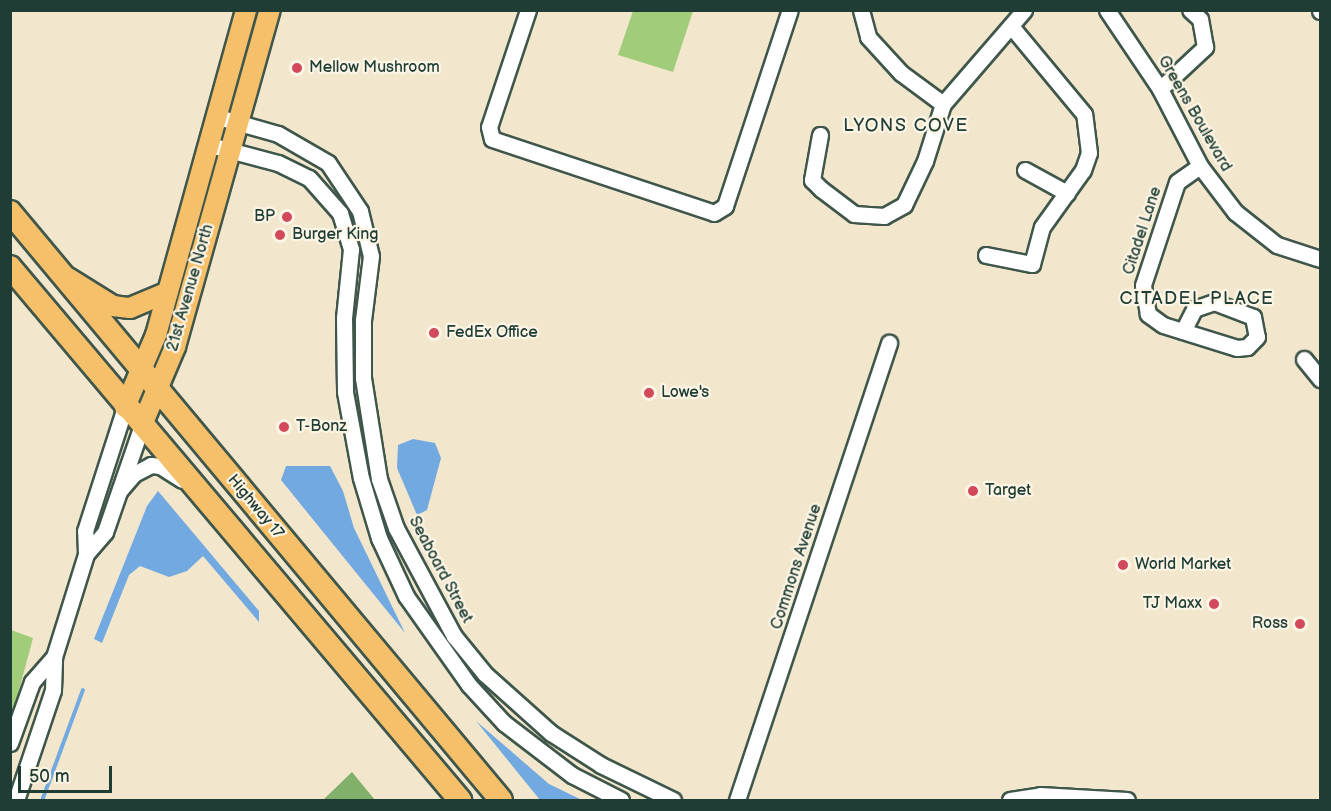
<!DOCTYPE html>
<html>
<head>
<meta charset="utf-8">
<style>
  body { margin:0 }
  #map { position:relative; width:1331px; height:811px; overflow:hidden; background:#f2e7cc; font-family:"Balsamiq Sans",sans-serif }
  div>[style] { position:absolute }
  .green>* { inset:0; background:#a1cc79 }
  .forest>* { inset:0; background:#80b069 }
  .water>* { inset:0; background:#73a9e1 }
  .stream>* { height:4px; margin:-2px; padding:0 2px; transform-origin:2px; border-radius:2px; background:#73a9e1 }
  .roads { filter:drop-shadow(2px 0 #3f564b) drop-shadow(-2px 0 #3f564b) drop-shadow(0 2px #3f564b) drop-shadow(0 -2px #3f564b) }
  .minor>* { height:15px; margin:-7.5px; padding:0 7.5px; transform-origin:7.5px; border-radius:7.5px; background:#fff }
  .major>* { height:20px; margin:-10px; padding:0 10px; transform-origin:10px; border-radius:10px; background:#f6c06b }
  .highway>* { height:22px; margin:-11px; padding:0 11px; transform-origin:11px; border-radius:11px; background:#f6c06b }
  .dots>* { width:16px; height:16px; translate:-50% -50%; box-sizing:border-box; border:3px solid #fcf5e5; border-radius:50% }
  span { translate:-50% -50%; white-space:nowrap; text-align:center; line-height:1.15; -webkit-text-stroke:4.5px #fcf5e5; paint-order:stroke }
  .poi-label { font-size:16px; color:#1f3d34 }
  .left { translate:0 -50%; text-align:left }
  .right { translate:-100% -50%; text-align:right }
  .street-label { font-size:16px; color:#1f3d34 }
  .neighbourhood-label { font-size:18px; color:#1f3d34; letter-spacing:1.5px }
  .frame { position:absolute; inset:0; border:12px solid #1f3d34; pointer-events:none }
  .scale { position:absolute; left:18px; top:766px; width:94px; height:27px; box-sizing:border-box; border:3px solid #1f3d34; border-top:0; padding-left:8px; font-size:18px; line-height:21px; white-space:nowrap; color:#1f3d34; -webkit-text-stroke:4px #fcf5e5; paint-order:stroke }
</style>
</head>
<body>
<div id="map">
  <div class="green">
    <i style="clip-path:polygon(633px 11px,693px 11px,673px 72px,618px 55px)"></i>
    <i style="clip-path:polygon(11px 630px,33px 638px,11px 720px)"></i>
  </div>
  <div class="forest">
    <i style="clip-path:polygon(352px 772px,375px 800px,323px 800px)"></i>
  </div>
  <div class="water">
    <i style="clip-path:polygon(413px 439px,435px 443px,441px 458px,427px 510px,417px 515px,397px 468px,398px 445px)"></i>
    <i style="clip-path:polygon(286px 466px,330px 466px,343px 491px,354px 528px,405px 633px,281px 480px)"></i>
    <i style="clip-path:polygon(158px 491px,259px 611px,259px 622px,203px 556px,187px 571px,169px 577px,140px 566px,129px 575px,102px 643px,94px 639px,147px 506px)"></i>
    <i style="clip-path:polygon(476px 721px,549px 784px,582px 800px,540px 800px)"></i>
  </div>
  <div class="stream">
    <i style="left:43px;top:798px;width:115px;rotate:-69.7deg"></i>
  </div>
  <div class="roads">
    <div class="minor">
      <i style="left:528px;top:10px;width:123px;rotate:108.4deg"></i>
      <i style="left:489px;top:127px;width:12px;rotate:76deg"></i>
      <i style="left:492px;top:139px;width:234px;rotate:18.4deg"></i>
      <i style="left:714px;top:213px;width:13px;rotate:-32deg"></i>
      <i style="left:725px;top:206px;width:206px;rotate:-71.7deg"></i>
      <i style="left:861px;top:10px;width:28px;rotate:75deg"></i>
      <i style="left:868px;top:37px;width:49px;rotate:47.5deg"></i>
      <i style="left:901px;top:73px;width:52px;rotate:36.4deg"></i>
      <i style="left:1107px;top:10px;width:95px;rotate:56.1deg"></i>
      <i style="left:1160px;top:89px;width:87px;rotate:62.5deg"></i>
      <i style="left:1200px;top:166px;width:58px;rotate:52.7deg"></i>
      <i style="left:1235px;top:212px;width:53px;rotate:38.2deg"></i>
      <i style="left:1277px;top:245px;width:45px;rotate:18deg"></i>
      <i style="left:1320px;top:10px;width:1px;rotate:90deg"></i>
      <i style="left:1160px;top:89px;width:62px;rotate:-43deg"></i>
      <i style="left:1205px;top:47px;width:28px;rotate:-100deg"></i>
      <i style="left:1200px;top:19px;width:13px;rotate:-138deg"></i>
      <i style="left:218px;top:117px;width:62px;rotate:15.8deg"></i>
      <i style="left:278px;top:134px;width:58px;rotate:30.1deg"></i>
      <i style="left:328px;top:163px;width:58px;rotate:56.3deg"></i>
      <i style="left:360px;top:211px;width:46px;rotate:76.3deg"></i>
      <i style="left:371px;top:256px;width:64px;rotate:97.1deg"></i>
      <i style="left:363px;top:320px;width:58px;rotate:90deg"></i>
      <i style="left:363px;top:378px;width:102px;rotate:81deg"></i>
      <i style="left:379px;top:479px;width:52px;rotate:70.9deg"></i>
      <i style="left:396px;top:528px;width:123px;rotate:61.8deg"></i>
      <i style="left:454px;top:636px;width:49px;rotate:50.8deg"></i>
      <i style="left:485px;top:674px;width:89px;rotate:41.8deg"></i>
      <i style="left:551px;top:733px;width:59px;rotate:32.6deg"></i>
      <i style="left:601px;top:765px;width:80px;rotate:25.9deg"></i>
      <i style="left:820px;top:135px;width:46px;rotate:100.1deg"></i>
      <i style="left:812px;top:180px;width:13px;rotate:45deg"></i>
      <i style="left:821px;top:189px;width:41px;rotate:37.1deg"></i>
      <i style="left:854px;top:214px;width:30px;rotate:4deg"></i>
      <i style="left:884px;top:216px;width:23px;rotate:-29deg"></i>
      <i style="left:904px;top:205px;width:49px;rotate:-64.5deg"></i>
      <i style="left:925px;top:161px;width:60px;rotate:-72.5deg"></i>
      <i style="left:943px;top:104px;width:124px;rotate:-49.2deg"></i>
      <i style="left:210px;top:145px;width:70px;rotate:14.8deg"></i>
      <i style="left:278px;top:163px;width:34px;rotate:26deg"></i>
      <i style="left:309px;top:178px;width:47px;rotate:48.5deg"></i>
      <i style="left:340px;top:213px;width:38px;rotate:73deg"></i>
      <i style="left:351px;top:249px;width:69px;rotate:95.8deg"></i>
      <i style="left:344px;top:318px;width:74px;rotate:89.2deg"></i>
      <i style="left:345px;top:392px;width:87px;rotate:79.5deg"></i>
      <i style="left:361px;top:478px;width:63px;rotate:73.3deg"></i>
      <i style="left:379px;top:538px;width:64px;rotate:65deg"></i>
      <i style="left:406px;top:596px;width:109px;rotate:54.7deg"></i>
      <i style="left:469px;top:685px;width:52px;rotate:47.4deg"></i>
      <i style="left:504px;top:723px;width:86px;rotate:37.4deg"></i>
      <i style="left:572px;top:775px;width:55px;rotate:27deg"></i>
      <i style="left:1025px;top:170px;width:48px;rotate:28.7deg"></i>
      <i style="left:986px;top:255px;width:47px;rotate:11.1deg"></i>
      <i style="left:1032px;top:264px;width:38px;rotate:-75deg"></i>
      <i style="left:1042px;top:227px;width:70px;rotate:-54.3deg"></i>
      <i style="left:1083px;top:170px;width:18px;rotate:-71deg"></i>
      <i style="left:1089px;top:153px;width:39px;rotate:-97deg"></i>
      <i style="left:1084px;top:114px;width:114px;rotate:-129.7deg"></i>
      <i style="left:1183px;top:331px;width:25px;rotate:-63deg"></i>
      <i style="left:1194px;top:309px;width:21px;rotate:-19deg"></i>
      <i style="left:1214px;top:302px;width:42px;rotate:21deg"></i>
      <i style="left:1253px;top:317px;width:20px;rotate:79deg"></i>
      <i style="left:1257px;top:337px;width:14px;rotate:135deg"></i>
      <i style="left:1247px;top:347px;width:10px;rotate:174deg"></i>
      <i style="left:1237px;top:348px;width:77px;rotate:-162.7deg"></i>
      <i style="left:1163px;top:325px;width:19px;rotate:-144deg"></i>
      <i style="left:1148px;top:314px;width:29px;rotate:-100deg"></i>
      <i style="left:1143px;top:285px;width:108px;rotate:-71.7deg"></i>
      <i style="left:1177px;top:182px;width:28px;rotate:-35deg"></i>
      <i style="left:1304px;top:359px;width:26px;rotate:51deg"></i>
      <i style="left:120px;top:490px;width:21px;rotate:-49deg"></i>
      <i style="left:134px;top:474px;width:19px;rotate:-28deg"></i>
      <i style="left:151px;top:465px;width:9px;rotate:6deg"></i>
      <i style="left:160px;top:466px;width:26px;rotate:32deg"></i>
      <i style="left:86px;top:554px;width:29px;rotate:-49deg"></i>
      <i style="left:105px;top:532px;width:113px;rotate:-70.9deg"></i>
      <i style="left:10px;top:743px;width:65px;rotate:-70.2deg"></i>
      <i style="left:32px;top:682px;width:33px;rotate:-49deg"></i>
      <i style="left:16px;top:800px;width:116px;rotate:-71.4deg"></i>
      <i style="left:53px;top:690px;width:33px;rotate:-88deg"></i>
      <i style="left:54px;top:657px;width:108px;rotate:-72.7deg"></i>
      <i style="left:86px;top:554px;width:23px;rotate:-92deg"></i>
      <i style="left:85px;top:531px;width:130px;rotate:-72.1deg"></i>
      <i style="left:737px;top:800px;width:482px;rotate:-71.6deg"></i>
      <i style="left:1010px;top:800px;width:30px;rotate:-9deg"></i>
      <i style="left:1040px;top:795px;width:87px;rotate:3.3deg"></i>
    </div>
    <div class="major">
      <i style="left:68px;top:278px;width:53px;rotate:31.9deg"></i>
      <i style="left:113px;top:306px;width:17px;rotate:7deg"></i>
      <i style="left:130px;top:308px;width:41px;rotate:-22.8deg"></i>
      <i style="left:125px;top:407px;width:78px;rotate:-66.7deg"></i>
      <i style="left:156px;top:335px;width:337px;rotate:-74.5deg"></i>
      <i style="left:142px;top:425px;width:85px;rotate:-67.1deg"></i>
      <i style="left:175px;top:347px;width:350px;rotate:-74.3deg"></i>
    </div>
    <div class="highway">
      <i style="left:10px;top:212px;width:766px;rotate:50.14deg"></i>
      <i style="left:10px;top:267px;width:698px;rotate:49.83deg"></i>
    </div>
  </div>
  <div class="dots">
    <i style="left:297px;top:68px;background:#d1495b"></i>
    <i style="left:287px;top:217px;background:#d1495b"></i>
    <i style="left:280px;top:235px;background:#d1495b"></i>
    <i style="left:434px;top:333px;background:#d1495b"></i>
    <i style="left:649px;top:393px;background:#d1495b"></i>
    <i style="left:284px;top:427px;background:#d1495b"></i>
    <i style="left:973px;top:491px;background:#d1495b"></i>
    <i style="left:1123px;top:565px;background:#d1495b"></i>
    <i style="left:1214px;top:604px;background:#d1495b"></i>
    <i style="left:1300px;top:624px;background:#d1495b"></i>
  </div>
  <div class="poi-label">
    <span class="left" style="left:309px;top:68px">Mellow Mushroom</span>
    <span class="right" style="left:275px;top:217px">BP</span>
    <span class="left" style="left:292px;top:235px">Burger King</span>
    <span class="left" style="left:446px;top:333px">FedEx Office</span>
    <span class="left" style="left:661px;top:393px">Lowe's</span>
    <span class="left" style="left:296px;top:427px">T-Bonz</span>
    <span class="left" style="left:985px;top:491px">Target</span>
    <span class="left" style="left:1135px;top:565px">World Market</span>
    <span class="right" style="left:1202px;top:604px">TJ Maxx</span>
    <span class="right" style="left:1288px;top:624px">Ross</span>
  </div>
  <div class="street-label">
    <span style="left:1194px;top:114px;rotate:60deg">Greens Boulevard</span>
    <span style="left:1143px;top:231px;rotate:-72deg">Citadel Lane</span>
    <span style="left:191px;top:288px;rotate:-74deg">21st Avenue North</span>
    <span style="left:255px;top:507px;rotate:50deg">Highway 17</span>
    <span style="left:797px;top:567px;rotate:-72deg">Commons Avenue</span>
    <span style="left:440px;top:570px;rotate:62deg">Seaboard Street</span>
  </div>
  <div class="neighbourhood-label">
    <span style="left:906px;top:126px">LYONS COVE</span>
    <span style="left:1197px;top:299px">CITADEL PLACE</span>
  </div>
  <div class="frame"></div>
  <div class="scale">50 m</div>
</div>
</body>
</html>
